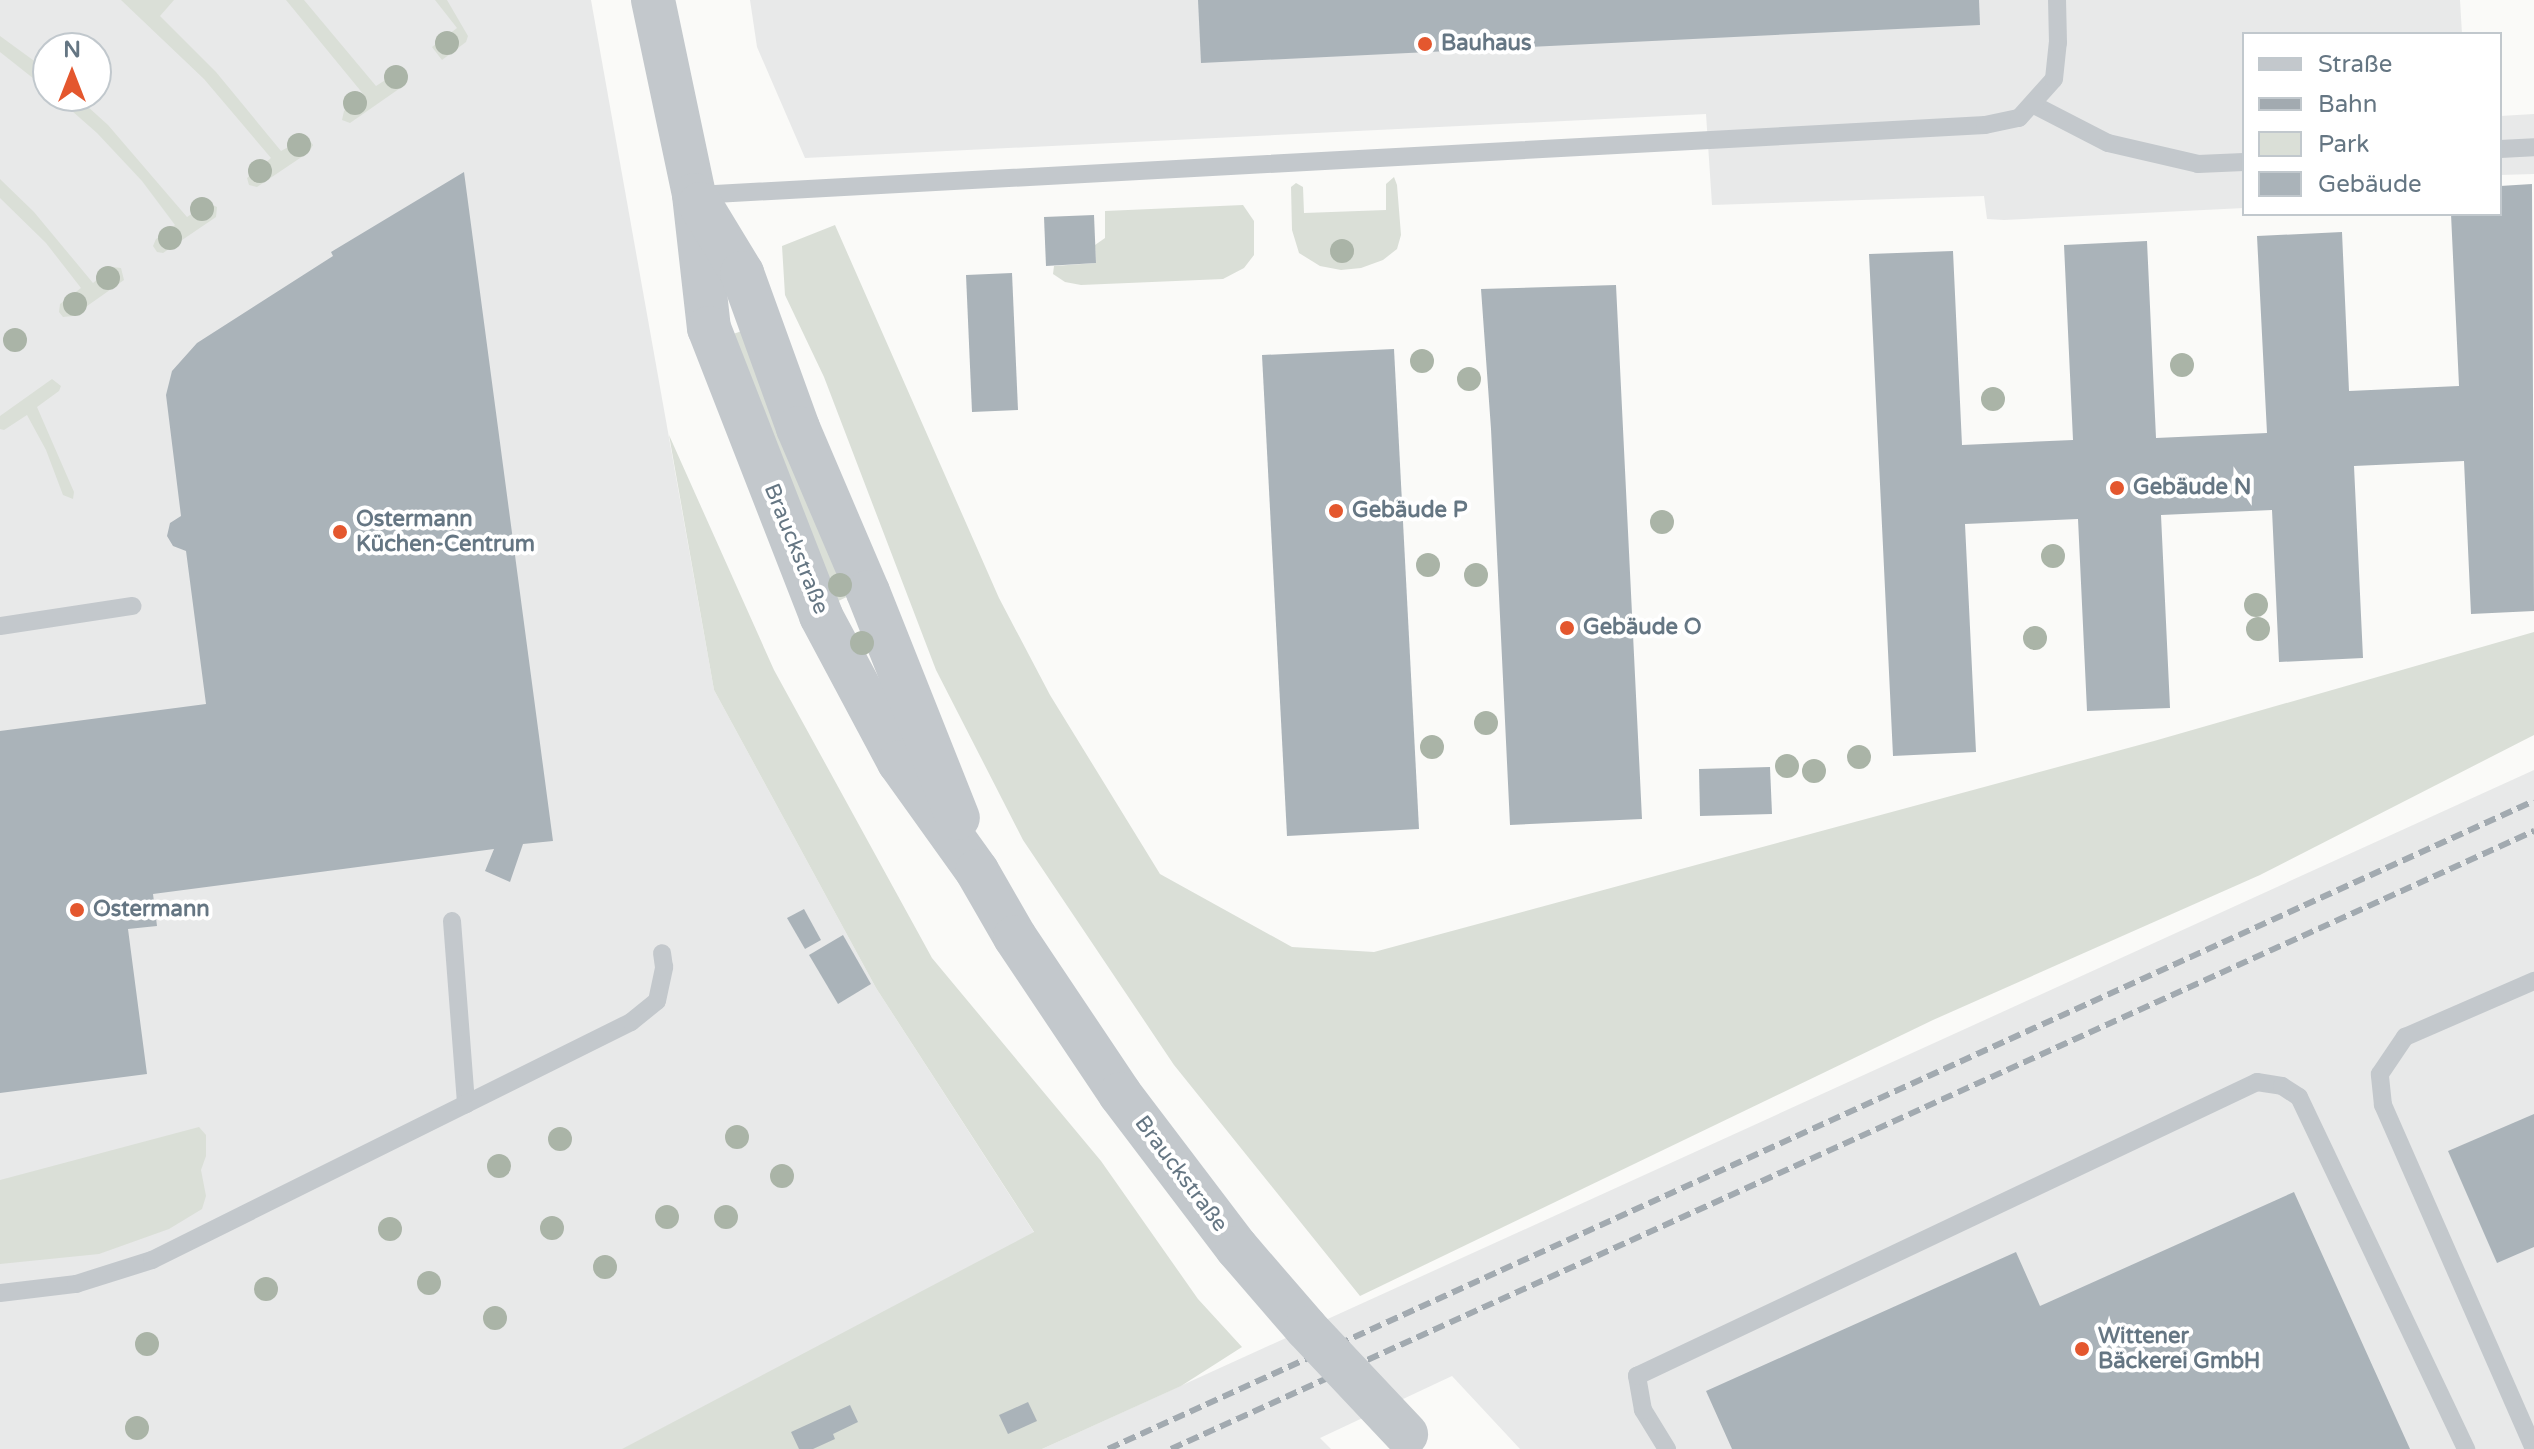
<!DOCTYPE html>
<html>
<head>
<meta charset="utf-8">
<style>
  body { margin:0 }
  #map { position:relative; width:2534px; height:1449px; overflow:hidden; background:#fafaf8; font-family:"Varela Round",sans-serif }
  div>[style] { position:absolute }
  .built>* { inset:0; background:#e8e9e9 }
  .green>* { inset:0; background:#dadfd7 }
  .building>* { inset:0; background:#aab3b9 }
  .service>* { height:18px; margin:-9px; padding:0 9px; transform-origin:9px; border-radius:9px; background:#c3c8cc }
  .tertiary>* { height:44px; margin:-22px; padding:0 22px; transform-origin:22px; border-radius:22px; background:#c3c8cc }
  .rail>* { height:6px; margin-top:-3px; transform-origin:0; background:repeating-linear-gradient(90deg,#a2aab0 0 12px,transparent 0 18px) }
  .tertiary-bridge>* { height:44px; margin:-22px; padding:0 22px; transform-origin:22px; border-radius:22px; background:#c3c8cc }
  .trees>* { width:24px; height:24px; margin:-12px; border-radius:50%; background:#aab4a7 }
  .dots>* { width:22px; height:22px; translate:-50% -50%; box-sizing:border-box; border:4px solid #fff; border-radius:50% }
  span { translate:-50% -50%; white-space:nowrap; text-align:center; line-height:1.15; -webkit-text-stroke:8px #fff; paint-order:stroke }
  .poi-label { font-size:22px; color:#657683; font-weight:700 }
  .left { translate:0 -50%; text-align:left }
  .street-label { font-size:22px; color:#657683 }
  .legend { position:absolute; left:2242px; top:32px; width:260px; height:184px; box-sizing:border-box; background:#fff; border:2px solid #c1c8cd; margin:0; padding:10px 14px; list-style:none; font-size:24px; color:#657683 }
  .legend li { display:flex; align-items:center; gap:16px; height:40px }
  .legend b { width:40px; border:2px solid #c1c8cd }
  .north { position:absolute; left:32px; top:32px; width:80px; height:80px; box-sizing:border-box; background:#fff; border:2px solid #c1c8cd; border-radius:50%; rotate:0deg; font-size:22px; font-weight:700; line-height:32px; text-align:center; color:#657683 }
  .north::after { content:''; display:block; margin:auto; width:28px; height:36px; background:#e4572e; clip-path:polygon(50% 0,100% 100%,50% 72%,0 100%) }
</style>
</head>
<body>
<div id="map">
  <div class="built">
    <i style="clip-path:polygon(evenodd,0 0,591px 0,714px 690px,876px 988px,1035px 1234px,623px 1449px,0 1449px,0 0,48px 48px,96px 48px,96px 96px,48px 96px,48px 48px)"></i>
    <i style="clip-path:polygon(750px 0,2460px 0,2462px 34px,2244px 34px,2244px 208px,2004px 220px,1987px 219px,1984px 196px,1712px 205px,1706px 114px,805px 158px,757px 47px)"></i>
    <i style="clip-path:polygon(2534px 114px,2534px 174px,2500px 175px,2500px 116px)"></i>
    <i style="clip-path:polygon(2534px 770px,2534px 1449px,1520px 1449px,1452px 1376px,1320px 1438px,1331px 1449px,1042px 1449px)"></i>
  </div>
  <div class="green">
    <i style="clip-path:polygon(121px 0,174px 0,160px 16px,216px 72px,281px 151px,307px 137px,313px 145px,309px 152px,257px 187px,249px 185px,247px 178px,271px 158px,204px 79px)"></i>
    <i style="clip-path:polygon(286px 0,304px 0,376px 86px,401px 70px,406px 84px,350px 123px,342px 120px,344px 111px,364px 95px)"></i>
    <i style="clip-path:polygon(435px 0,447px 0,468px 36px,466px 42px,442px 60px,432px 47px,457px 28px)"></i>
    <i style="clip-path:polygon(0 36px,48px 71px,48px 90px,0 52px)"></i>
    <i style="clip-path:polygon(55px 96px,76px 96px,108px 125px,187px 217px,208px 203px,217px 207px,216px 217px,163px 253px,157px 252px,153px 246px,156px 239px,175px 225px,142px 181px,97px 133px)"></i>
    <i style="clip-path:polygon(1394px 177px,1397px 185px,1401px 235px,1397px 249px,1383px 260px,1361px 268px,1341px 270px,1320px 266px,1299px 253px,1292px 230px,1291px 187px,1296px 183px,1303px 187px,1304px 213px,1386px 210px,1386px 184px)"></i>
    <i style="clip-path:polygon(0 179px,34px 212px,93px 283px,112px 267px,121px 268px,124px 280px,73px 316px,63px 317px,59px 312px,60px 304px,81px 288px,46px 243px,0 198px)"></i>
    <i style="clip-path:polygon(1243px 205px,1254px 221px,1254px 255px,1244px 268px,1223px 279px,1081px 285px,1065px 282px,1053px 274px,1054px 266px,1096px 263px,1095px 245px,1105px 238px,1105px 211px)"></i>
    <i style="clip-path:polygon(835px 225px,999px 598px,1050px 695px,1160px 874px,1292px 947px,1374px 952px,2154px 741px,2534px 632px,2534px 735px,2260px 875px,1933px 1020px,1360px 1296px,1174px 1065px,1023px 840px,936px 670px,824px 377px,785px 295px,782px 246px)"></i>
    <i style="clip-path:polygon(742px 331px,855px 593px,832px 604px,733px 334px)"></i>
    <i style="clip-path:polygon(52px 379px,61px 386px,59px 391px,37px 407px,74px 492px,73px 499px,63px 495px,46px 450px,27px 415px,4px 430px,0 429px,0 416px)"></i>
    <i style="clip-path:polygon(669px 435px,774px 670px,932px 958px,1101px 1161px,1198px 1299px,1242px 1347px,1181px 1386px,1042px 1449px,622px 1449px,1034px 1232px,876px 988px,714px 690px)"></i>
    <i style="clip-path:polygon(199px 1127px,206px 1135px,206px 1156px,201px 1170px,206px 1196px,202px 1209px,169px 1229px,99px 1254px,0 1264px,0 1180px)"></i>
  </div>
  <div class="building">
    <i style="clip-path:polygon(1198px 0,1979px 0,1980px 25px,1201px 63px)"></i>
    <i style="clip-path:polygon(464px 172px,553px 841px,523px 844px,510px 882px,485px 871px,494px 849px,153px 894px,157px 926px,128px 929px,147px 1074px,0 1093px,0 731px,206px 704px,186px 551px,173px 546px,167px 536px,170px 523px,181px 516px,166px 395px,172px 371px,197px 343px,333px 256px,331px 252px)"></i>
    <i style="clip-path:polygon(2532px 184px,2534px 611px,2471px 614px,2464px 461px,2354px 466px,2363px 658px,2279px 662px,2272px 510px,2161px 515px,2170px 708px,2087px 711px,2078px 519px,1965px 524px,1976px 752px,1893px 756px,1869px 254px,1953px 251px,1962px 445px,2073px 440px,2064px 245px,2147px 241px,2156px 438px,2267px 433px,2257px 236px,2342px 232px,2349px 391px,2459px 386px,2451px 214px,2500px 214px,2500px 186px)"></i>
    <i style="clip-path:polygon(1094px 215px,1096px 263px,1046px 266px,1044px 217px)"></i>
    <i style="clip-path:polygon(1012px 273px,1018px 410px,972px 412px,966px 275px)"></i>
    <i style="clip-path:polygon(1616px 285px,1642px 819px,1510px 825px,1491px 429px,1481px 289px)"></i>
    <i style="clip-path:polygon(1394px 349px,1419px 829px,1287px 836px,1262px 355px)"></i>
    <i style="clip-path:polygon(1770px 767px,1772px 814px,1700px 816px,1699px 769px)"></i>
    <i style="clip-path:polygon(804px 909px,821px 940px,805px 949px,787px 918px)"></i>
    <i style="clip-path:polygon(843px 935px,871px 984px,838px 1004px,809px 955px)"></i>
    <i style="clip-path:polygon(2534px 1114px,2534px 1247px,2497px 1263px,2448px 1151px)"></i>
    <i style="clip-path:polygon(2294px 1192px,2410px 1449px,1732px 1449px,1706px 1391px,2016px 1252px,2040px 1306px)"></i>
    <i style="clip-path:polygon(1028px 1402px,1037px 1421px,1008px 1434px,999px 1415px)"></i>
    <i style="clip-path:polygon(850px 1405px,858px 1422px,833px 1434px,835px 1439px,813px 1449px,799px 1449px,791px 1432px)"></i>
  </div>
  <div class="service">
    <i style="left:2034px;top:105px;width:83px;rotate:27.2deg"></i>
    <i style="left:2108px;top:143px;width:92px;rotate:13.1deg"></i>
    <i style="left:2198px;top:164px;width:46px;rotate:-2.5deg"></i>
    <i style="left:2500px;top:149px;width:34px;rotate:-3deg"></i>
    <i style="left:697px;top:195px;width:1290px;rotate:-3.11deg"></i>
    <i style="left:1985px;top:125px;width:35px;rotate:-12deg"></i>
    <i style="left:2019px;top:118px;width:52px;rotate:-48.1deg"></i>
    <i style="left:2054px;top:79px;width:36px;rotate:-84deg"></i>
    <i style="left:2058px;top:43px;width:43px;rotate:-91.3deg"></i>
    <i style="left:0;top:626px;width:134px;rotate:-8.6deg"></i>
    <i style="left:452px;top:921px;width:184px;rotate:85.6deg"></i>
    <i style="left:0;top:1293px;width:77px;rotate:-6.8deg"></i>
    <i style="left:76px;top:1284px;width:80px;rotate:-17.5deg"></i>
    <i style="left:152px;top:1260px;width:535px;rotate:-26.42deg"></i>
    <i style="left:631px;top:1022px;width:33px;rotate:-39deg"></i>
    <i style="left:657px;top:1001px;width:35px;rotate:-78deg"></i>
    <i style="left:664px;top:967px;width:14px;rotate:-98deg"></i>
    <i style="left:1667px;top:1449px;width:46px;rotate:-121.6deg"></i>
    <i style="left:1643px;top:1410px;width:35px;rotate:-100deg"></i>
    <i style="left:1637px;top:1376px;width:686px;rotate:-25.37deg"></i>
    <i style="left:2257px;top:1082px;width:25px;rotate:9deg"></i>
    <i style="left:2282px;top:1086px;width:20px;rotate:33deg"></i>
    <i style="left:2299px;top:1097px;width:390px;rotate:64.6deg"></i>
    <i style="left:2534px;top:1449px;width:376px;rotate:-113.7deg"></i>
    <i style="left:2383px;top:1105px;width:31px;rotate:-96deg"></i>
    <i style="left:2380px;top:1074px;width:45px;rotate:-56deg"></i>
    <i style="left:2405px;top:1037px;width:141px;rotate:-23.5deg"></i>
  </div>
  <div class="tertiary">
    <i style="left:653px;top:0;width:199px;rotate:78.1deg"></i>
    <i style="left:694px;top:195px;width:134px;rotate:83.6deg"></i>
    <i style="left:709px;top:328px;width:309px;rotate:68.7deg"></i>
    <i style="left:821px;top:616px;width:166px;rotate:61.9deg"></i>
    <i style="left:899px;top:762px;width:134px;rotate:54.4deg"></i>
    <i style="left:977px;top:871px;width:76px;rotate:60.1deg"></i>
    <i style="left:1015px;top:937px;width:189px;rotate:56.2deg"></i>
    <i style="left:1120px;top:1094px;width:193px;rotate:52.8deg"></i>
    <i style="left:1237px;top:1248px;width:106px;rotate:49.2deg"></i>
    <i style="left:700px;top:204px;width:81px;rotate:58.7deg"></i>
    <i style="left:742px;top:273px;width:165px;rotate:70.1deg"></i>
    <i style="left:798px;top:428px;width:178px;rotate:66.9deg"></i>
    <i style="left:868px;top:592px;width:243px;rotate:68.3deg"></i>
  </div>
  <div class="rail">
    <i style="left:1108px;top:1449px;width:1566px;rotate:-24.44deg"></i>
    <i style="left:1171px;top:1449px;width:1497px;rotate:-24.39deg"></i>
  </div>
  <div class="tertiary-bridge">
    <i style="left:1306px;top:1328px;width:146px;rotate:46.7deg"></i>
  </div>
  <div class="trees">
    <i style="left:447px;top:43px"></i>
    <i style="left:396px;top:77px"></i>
    <i style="left:355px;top:103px"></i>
    <i style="left:299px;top:145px"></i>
    <i style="left:260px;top:171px"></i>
    <i style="left:202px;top:209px"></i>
    <i style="left:170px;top:238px"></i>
    <i style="left:1342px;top:251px"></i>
    <i style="left:108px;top:278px"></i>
    <i style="left:75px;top:304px"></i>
    <i style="left:15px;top:340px"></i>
    <i style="left:1422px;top:361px"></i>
    <i style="left:2182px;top:365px"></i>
    <i style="left:1469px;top:379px"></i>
    <i style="left:1993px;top:399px"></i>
    <i style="left:1662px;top:522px"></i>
    <i style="left:2053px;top:556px"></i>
    <i style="left:1428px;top:565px"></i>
    <i style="left:1476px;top:575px"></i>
    <i style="left:840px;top:585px"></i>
    <i style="left:2256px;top:605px"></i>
    <i style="left:2258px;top:629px"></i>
    <i style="left:2035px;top:638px"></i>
    <i style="left:862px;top:643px"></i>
    <i style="left:1486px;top:723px"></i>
    <i style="left:1432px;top:747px"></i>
    <i style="left:1859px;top:757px"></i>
    <i style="left:1787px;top:766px"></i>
    <i style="left:1814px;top:771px"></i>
    <i style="left:737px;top:1137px"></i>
    <i style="left:560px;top:1139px"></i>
    <i style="left:499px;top:1166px"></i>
    <i style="left:782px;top:1176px"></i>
    <i style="left:667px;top:1217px"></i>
    <i style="left:726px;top:1217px"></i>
    <i style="left:552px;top:1228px"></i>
    <i style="left:390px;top:1229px"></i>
    <i style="left:605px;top:1267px"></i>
    <i style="left:429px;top:1283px"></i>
    <i style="left:266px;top:1289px"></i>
    <i style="left:495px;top:1318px"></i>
    <i style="left:147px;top:1344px"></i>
    <i style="left:137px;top:1428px"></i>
  </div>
  <div class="dots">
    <i style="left:1425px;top:44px;background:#e4572e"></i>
    <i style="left:2117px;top:488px;background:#e4572e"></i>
    <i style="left:1336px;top:511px;background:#e4572e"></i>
    <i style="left:340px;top:532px;background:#e4572e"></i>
    <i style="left:1567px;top:628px;background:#e4572e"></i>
    <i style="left:77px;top:910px;background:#e4572e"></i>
    <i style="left:2082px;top:1349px;background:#e4572e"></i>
  </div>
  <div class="poi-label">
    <span class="left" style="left:1441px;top:44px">Bauhaus</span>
    <span class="left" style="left:2133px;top:488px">Gebäude N</span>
    <span class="left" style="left:1352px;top:511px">Gebäude P</span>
    <span class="left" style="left:356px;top:532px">Ostermann<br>Küchen-Centrum</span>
    <span class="left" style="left:1583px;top:628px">Gebäude O</span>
    <span class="left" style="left:93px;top:910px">Ostermann</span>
    <span class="left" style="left:2098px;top:1349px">Wittener<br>Bäckerei GmbH</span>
  </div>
  <div class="street-label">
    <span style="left:796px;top:549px;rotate:68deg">Brauckstraße</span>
    <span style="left:1181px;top:1174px;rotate:53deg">Brauckstraße</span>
  </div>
  <ul class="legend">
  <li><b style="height:10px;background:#c3c8cc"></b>Straße</li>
  <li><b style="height:10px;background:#a2aab0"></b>Bahn</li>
  <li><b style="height:22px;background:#dadfd7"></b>Park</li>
  <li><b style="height:22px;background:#aab3b9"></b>Gebäude</li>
  </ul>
  <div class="north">N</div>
</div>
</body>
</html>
